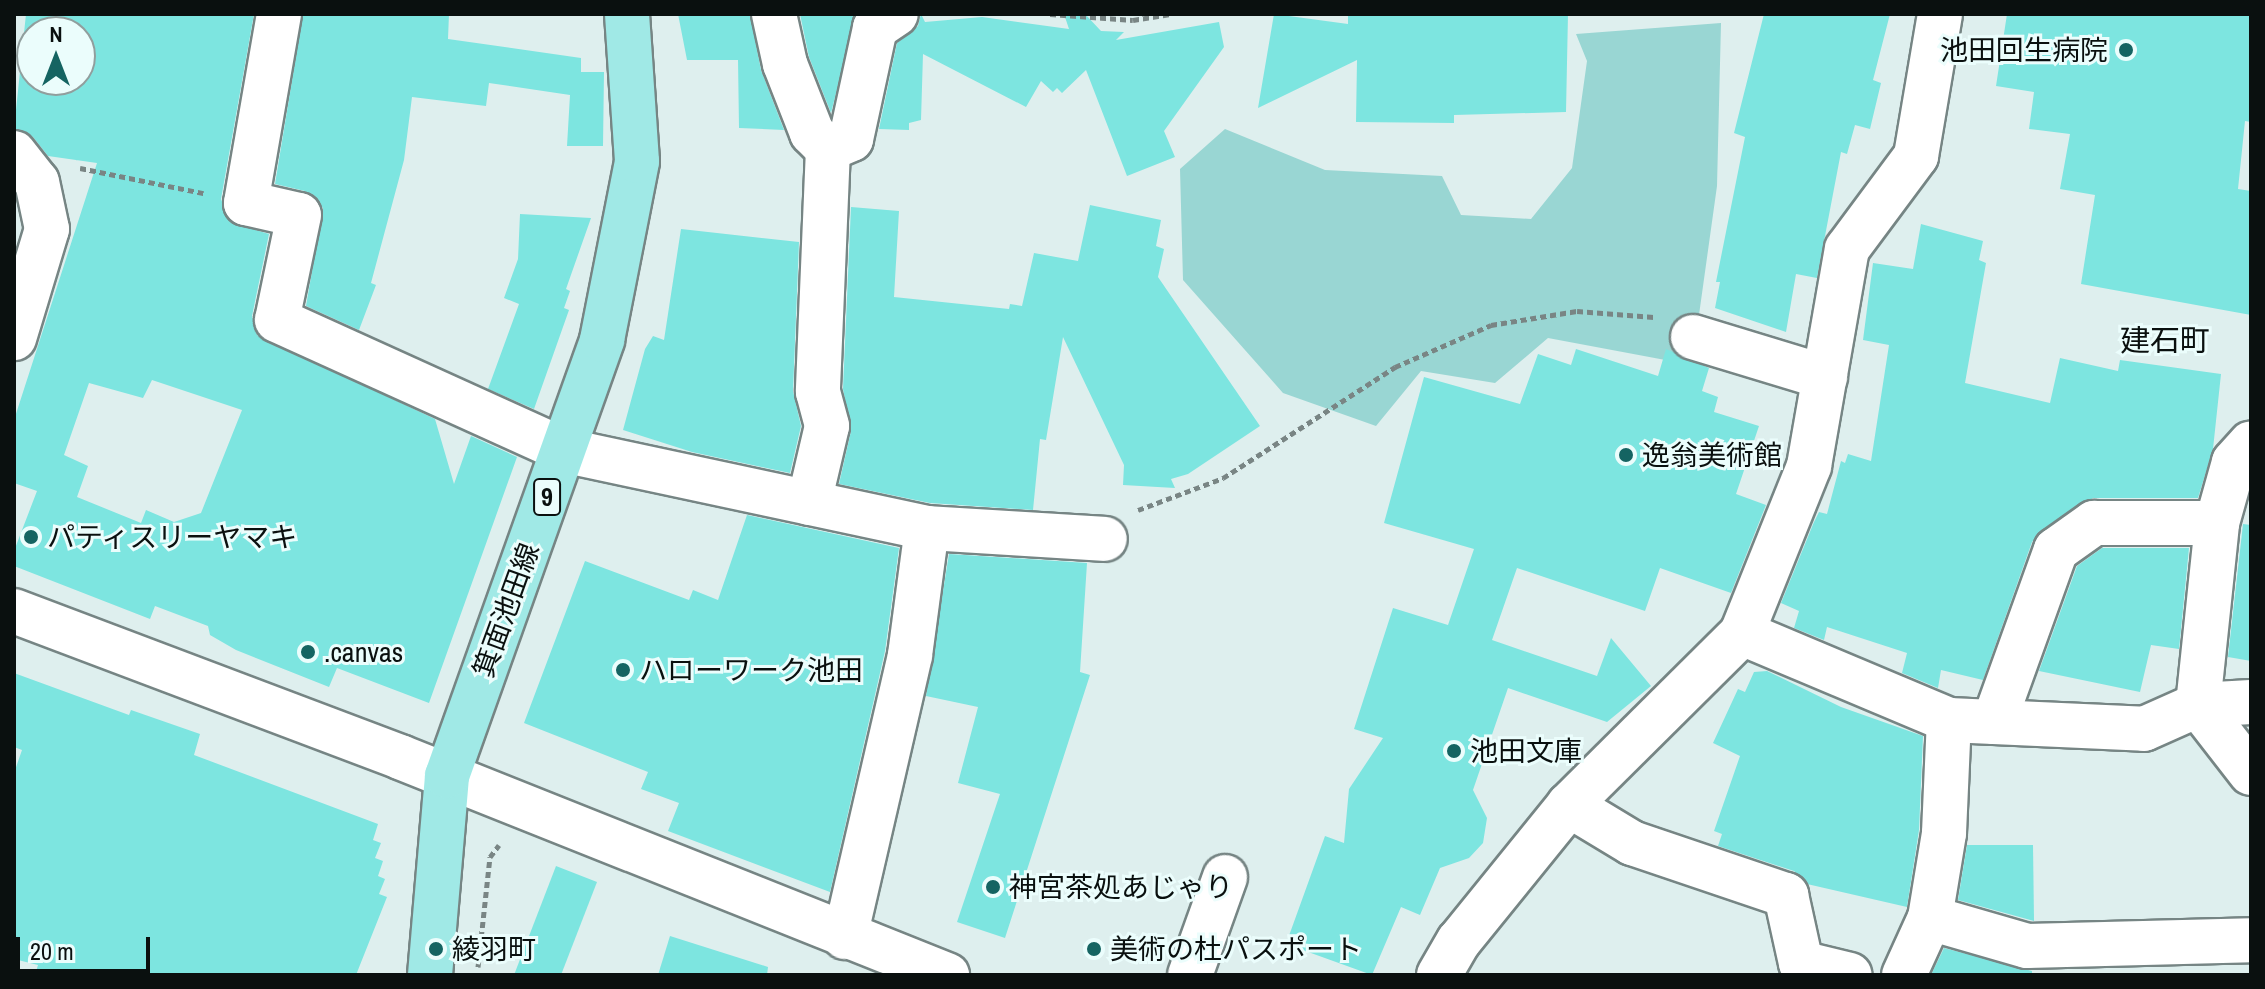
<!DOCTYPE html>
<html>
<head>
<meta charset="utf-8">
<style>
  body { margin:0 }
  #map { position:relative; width:2265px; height:989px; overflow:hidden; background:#deefee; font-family:"Archivo Narrow","Noto Sans JP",sans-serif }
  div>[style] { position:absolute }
  .green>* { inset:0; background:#99d6d3 }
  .building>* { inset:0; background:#7de5e0 }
  .path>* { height:5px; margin-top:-2.5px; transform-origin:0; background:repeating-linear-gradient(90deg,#798584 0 6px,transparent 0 10px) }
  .roads { filter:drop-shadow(2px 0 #768584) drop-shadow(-2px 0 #768584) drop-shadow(0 2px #768584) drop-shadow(0 -2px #768584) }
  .minor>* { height:44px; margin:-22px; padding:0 22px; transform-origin:22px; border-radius:22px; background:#fff }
  .major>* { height:44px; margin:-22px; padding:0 22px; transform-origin:22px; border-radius:22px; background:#a0e9e6 }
  .dots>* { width:22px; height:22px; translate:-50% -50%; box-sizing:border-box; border:4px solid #ebfdfc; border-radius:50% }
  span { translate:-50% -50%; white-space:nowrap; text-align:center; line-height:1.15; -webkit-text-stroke:6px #ebfdfc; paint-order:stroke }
  .shield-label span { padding:2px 6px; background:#ebfdfc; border:2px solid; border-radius:6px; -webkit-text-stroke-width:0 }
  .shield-label { font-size:26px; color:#0a100f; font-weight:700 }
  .poi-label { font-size:28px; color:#0a100f }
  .right { translate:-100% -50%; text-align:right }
  .left { translate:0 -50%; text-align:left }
  .street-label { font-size:28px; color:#0a100f }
  .neighbourhood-label { font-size:30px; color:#0a100f }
  .frame { position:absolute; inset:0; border:16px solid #0a100f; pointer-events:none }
  .north { position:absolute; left:16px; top:16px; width:80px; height:80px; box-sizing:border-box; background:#ebfdfc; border:2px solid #919e9d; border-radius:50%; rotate:0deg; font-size:22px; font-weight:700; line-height:32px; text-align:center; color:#0a100f }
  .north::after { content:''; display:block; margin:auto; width:28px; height:36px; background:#156462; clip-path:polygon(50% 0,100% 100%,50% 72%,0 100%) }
  .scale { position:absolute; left:16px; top:937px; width:134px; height:36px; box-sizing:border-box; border:4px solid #0a100f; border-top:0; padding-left:10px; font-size:24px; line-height:28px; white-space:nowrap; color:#0a100f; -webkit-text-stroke:6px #ebfdfc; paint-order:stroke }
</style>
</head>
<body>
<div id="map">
  <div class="green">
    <i style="clip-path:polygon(1721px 23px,1717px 186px,1692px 365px,1548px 338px,1495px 383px,1421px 371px,1376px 426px,1283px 393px,1183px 280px,1180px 169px,1225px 129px,1325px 170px,1442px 176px,1461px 215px,1531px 219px,1572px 168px,1587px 61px,1576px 34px)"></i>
  </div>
  <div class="building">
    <i style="clip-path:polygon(evenodd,26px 14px,254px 14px,221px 199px,230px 222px,269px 234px,252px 316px,257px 335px,435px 419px,454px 484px,471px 436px,517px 457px,429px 703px,337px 668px,329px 687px,236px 650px,210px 635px,208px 626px,155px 606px,150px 619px,14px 566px,14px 551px,37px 491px,14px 483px,14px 420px,97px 163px,48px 156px,33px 137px,14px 129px,26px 14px,32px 32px,80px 32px,80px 80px,32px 80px,32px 32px,26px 14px,152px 380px,242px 410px,201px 513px,174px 522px,146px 510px,141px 523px,77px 497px,88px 466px,64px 455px,89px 383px,143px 398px,152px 380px)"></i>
    <i style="clip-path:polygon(303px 14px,449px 14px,448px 39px,581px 58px,581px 72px,604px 72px,603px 146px,567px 146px,570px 95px,489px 83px,486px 106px,412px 97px,404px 160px,371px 283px,376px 285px,359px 330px,306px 306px,323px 208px,305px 191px,275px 184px)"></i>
    <i style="clip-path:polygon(678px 14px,750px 14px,761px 70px,784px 130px,739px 128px,738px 60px,687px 60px)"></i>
    <i style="clip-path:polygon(800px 14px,856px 14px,831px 113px,809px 57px)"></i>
    <i style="clip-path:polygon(921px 14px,925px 22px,982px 17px,1069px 29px,1064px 14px,1085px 14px,1101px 31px,1124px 32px,1116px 40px,1219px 22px,1224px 47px,1164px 131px,1175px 157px,1127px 176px,1086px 70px,1062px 93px,1057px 88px,1053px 92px,1041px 81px,1026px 107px,923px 54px,921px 120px,909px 123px,909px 130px,879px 129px,897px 43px,918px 26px)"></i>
    <i style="clip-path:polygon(1274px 14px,1348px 24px,1348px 14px,1568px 14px,1566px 112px,1454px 115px,1454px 123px,1356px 122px,1357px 60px,1258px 108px)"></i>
    <i style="clip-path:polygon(1764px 14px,1890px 14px,1873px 80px,1881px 83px,1870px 129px,1855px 125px,1847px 154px,1841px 152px,1817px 278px,1796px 274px,1786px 332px,1715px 308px,1720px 282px,1716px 282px,1745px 137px,1734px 133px)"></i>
    <i style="clip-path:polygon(2007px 14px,2251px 14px,2251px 122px,2245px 121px,2238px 189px,2251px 191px,2251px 315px,2081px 284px,2095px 195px,2060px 189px,2070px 134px,2029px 129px,2034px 92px,1996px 86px)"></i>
    <i style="clip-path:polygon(1090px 205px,1161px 220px,1156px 246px,1164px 249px,1158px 277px,1260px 426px,1188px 474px,1171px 479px,1175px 488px,1123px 485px,1124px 465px,1063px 337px,1046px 440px,1040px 439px,1033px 510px,930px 503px,839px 484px,851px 431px,843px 389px,851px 207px,899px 211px,894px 297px,1009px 309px,1010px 304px,1022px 306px,1034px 253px,1078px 261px)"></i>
    <i style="clip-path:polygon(520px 214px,591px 218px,566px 289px,570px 291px,564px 308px,569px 310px,534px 409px,488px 389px,519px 304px,504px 298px,518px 259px)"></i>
    <i style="clip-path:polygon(1921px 224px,1983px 241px,1979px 260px,1986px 263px,1965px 383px,2050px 403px,2060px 358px,2118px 371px,2120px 360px,2221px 374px,2213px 449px,2198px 498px,2093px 498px,2042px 530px,2032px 542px,1983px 680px,1941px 670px,1938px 688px,1902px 673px,1907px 653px,1827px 627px,1824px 640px,1794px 628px,1799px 611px,1781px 603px,1814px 522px,1819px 512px,1827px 514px,1841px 461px,1845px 463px,1848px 454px,1871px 461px,1889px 345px,1863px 340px,1873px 263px,1913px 269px)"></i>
    <i style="clip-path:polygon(681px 229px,799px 242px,793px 391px,801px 426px,790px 473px,692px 452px,623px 430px,645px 349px,653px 336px,664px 340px)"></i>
    <i style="clip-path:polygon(1576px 349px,1658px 376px,1666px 349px,1673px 352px,1709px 368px,1702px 391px,1718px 397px,1714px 412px,1759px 426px,1736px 494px,1766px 505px,1731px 593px,1660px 568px,1645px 611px,1517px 568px,1492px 640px,1597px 676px,1611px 638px,1651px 686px,1607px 722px,1508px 688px,1473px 790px,1487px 818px,1483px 843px,1469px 858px,1440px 868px,1420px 915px,1401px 907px,1372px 975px,1286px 944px,1325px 836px,1344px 843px,1349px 789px,1383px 738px,1354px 729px,1393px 608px,1448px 625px,1474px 549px,1384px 523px,1424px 377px,1520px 404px,1538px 354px,1571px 365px)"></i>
    <i style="clip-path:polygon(747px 515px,899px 548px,885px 651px,830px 892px,668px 831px,679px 803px,641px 789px,648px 772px,524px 723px,585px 561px,689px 600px,693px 590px,718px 600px)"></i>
    <i style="clip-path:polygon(2243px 524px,2251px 525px,2251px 661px,2228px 657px)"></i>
    <i style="clip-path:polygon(2102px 548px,2189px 548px,2179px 649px,2151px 645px,2140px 692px,2039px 671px,2077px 566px)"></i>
    <i style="clip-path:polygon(949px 554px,1087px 563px,1080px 672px,1090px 675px,1005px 938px,957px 922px,1000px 794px,958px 783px,978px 707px,926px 696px)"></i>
    <i style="clip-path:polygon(1767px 671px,1841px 707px,1923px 736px,1919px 830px,1907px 907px,1807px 884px,1794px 871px,1718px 846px,1722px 834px,1714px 831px,1740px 756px,1713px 743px,1738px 689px,1745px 692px,1754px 672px)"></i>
    <i style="clip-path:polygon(14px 673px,129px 715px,131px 710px,200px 734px,194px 755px,378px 824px,373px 840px,381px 843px,375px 858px,383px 861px,378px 876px,385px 879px,379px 894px,387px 897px,356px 975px,35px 975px,38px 965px,14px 959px,14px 773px,22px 750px,14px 747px)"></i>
    <i style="clip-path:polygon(1967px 845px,2033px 845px,2034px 921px,1958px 900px)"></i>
    <i style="clip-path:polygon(556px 866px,597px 882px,561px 975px,514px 975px)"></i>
    <i style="clip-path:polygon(670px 936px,768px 967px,767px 975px,658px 975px)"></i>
    <i style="clip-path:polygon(1944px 948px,2032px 971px,2032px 975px,1931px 975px)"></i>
  </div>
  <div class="path">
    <i style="left:1050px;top:14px;width:83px;rotate:4.1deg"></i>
    <i style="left:1133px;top:20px;width:38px;rotate:-9deg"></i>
    <i style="left:80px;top:168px;width:126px;rotate:11.5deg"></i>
    <i style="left:1138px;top:510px;width:91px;rotate:-20.6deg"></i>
    <i style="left:1223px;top:478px;width:205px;rotate:-32.8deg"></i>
    <i style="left:1395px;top:367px;width:105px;rotate:-23.6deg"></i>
    <i style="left:1491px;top:325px;width:87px;rotate:-9.2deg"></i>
    <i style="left:1577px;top:311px;width:77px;rotate:4.5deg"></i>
    <i style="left:478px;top:967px;width:111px;rotate:-83.8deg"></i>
    <i style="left:490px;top:857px;width:15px;rotate:-53deg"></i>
  </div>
  <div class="roads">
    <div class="minor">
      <i style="left:279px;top:14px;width:192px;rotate:99.9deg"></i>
      <i style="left:246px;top:203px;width:54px;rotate:12.8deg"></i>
      <i style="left:299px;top:215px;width:107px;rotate:101.8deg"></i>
      <i style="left:277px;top:320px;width:314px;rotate:24.4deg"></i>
      <i style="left:563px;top:450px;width:372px;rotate:12.1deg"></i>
      <i style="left:927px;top:528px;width:178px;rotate:3.5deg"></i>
      <i style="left:774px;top:14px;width:51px;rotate:77.6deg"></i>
      <i style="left:785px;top:64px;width:74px;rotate:68.6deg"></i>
      <i style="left:812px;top:133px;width:23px;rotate:45deg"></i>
      <i style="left:828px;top:149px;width:243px;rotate:92.4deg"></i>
      <i style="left:818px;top:392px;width:35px;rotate:75deg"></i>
      <i style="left:827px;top:426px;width:79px;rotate:103.2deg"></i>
      <i style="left:828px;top:149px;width:25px;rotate:-23deg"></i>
      <i style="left:851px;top:139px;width:114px;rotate:-77.8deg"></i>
      <i style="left:875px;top:28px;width:25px;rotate:-34deg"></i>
      <i style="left:14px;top:153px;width:37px;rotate:52deg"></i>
      <i style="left:37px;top:182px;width:48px;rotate:78deg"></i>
      <i style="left:47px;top:229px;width:114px;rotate:106.8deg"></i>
      <i style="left:1693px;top:337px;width:138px;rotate:16.9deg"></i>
      <i style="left:14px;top:611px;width:413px;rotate:20.7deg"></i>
      <i style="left:400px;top:757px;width:589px;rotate:21.73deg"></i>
      <i style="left:1742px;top:633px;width:225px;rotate:22.8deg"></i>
      <i style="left:1949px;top:720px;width:195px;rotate:2.6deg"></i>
      <i style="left:2144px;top:729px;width:59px;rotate:-24deg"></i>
      <i style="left:2198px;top:705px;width:183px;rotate:-84deg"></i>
      <i style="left:2217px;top:523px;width:63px;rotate:-74.4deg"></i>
      <i style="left:2234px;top:462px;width:25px;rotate:-48deg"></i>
      <i style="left:2198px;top:705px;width:86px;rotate:52.1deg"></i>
      <i style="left:2198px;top:705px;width:53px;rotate:-3.2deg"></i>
      <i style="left:1994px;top:722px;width:183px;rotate:-70.2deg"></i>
      <i style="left:2056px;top:550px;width:47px;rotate:-35.4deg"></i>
      <i style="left:2094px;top:523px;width:123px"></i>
      <i style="left:1569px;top:805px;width:74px;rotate:31.1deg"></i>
      <i style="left:1632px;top:843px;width:163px;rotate:18.7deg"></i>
      <i style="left:1786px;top:895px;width:70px;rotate:77.6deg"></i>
      <i style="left:1801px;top:963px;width:50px;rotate:13.8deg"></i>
      <i style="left:1930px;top:918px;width:101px;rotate:16.1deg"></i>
      <i style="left:2027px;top:946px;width:224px;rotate:-1.5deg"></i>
      <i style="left:845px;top:937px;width:289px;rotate:-77deg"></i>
      <i style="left:910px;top:655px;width:128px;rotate:-82.4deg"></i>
      <i style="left:1190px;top:975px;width:104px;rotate:-70.3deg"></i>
      <i style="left:1439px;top:975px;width:39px;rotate:-60deg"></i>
      <i style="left:1459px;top:941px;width:175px;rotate:-51deg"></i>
      <i style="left:1569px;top:805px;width:244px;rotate:-44.8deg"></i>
      <i style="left:1742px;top:633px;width:180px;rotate:-68.1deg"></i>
      <i style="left:1809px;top:466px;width:220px;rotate:-80.1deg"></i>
      <i style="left:1847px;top:249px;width:116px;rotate:-53.4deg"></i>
      <i style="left:1916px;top:156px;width:144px;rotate:-80.4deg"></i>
      <i style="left:1904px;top:975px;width:63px;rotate:-65.5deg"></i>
      <i style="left:1930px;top:918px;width:86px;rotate:-80.6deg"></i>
      <i style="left:1944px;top:833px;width:113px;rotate:-87.5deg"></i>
    </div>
    <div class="major">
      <i style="left:430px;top:975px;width:200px;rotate:-85.1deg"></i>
      <i style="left:447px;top:776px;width:463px;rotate:-70.4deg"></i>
      <i style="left:602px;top:340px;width:182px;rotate:-78.9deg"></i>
      <i style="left:637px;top:161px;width:147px;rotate:-93.9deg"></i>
    </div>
  </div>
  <div class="dots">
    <i style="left:2126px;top:50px;background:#156462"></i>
    <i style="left:1626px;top:455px;background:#156462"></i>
    <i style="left:31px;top:537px;background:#156462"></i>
    <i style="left:308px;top:652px;background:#156462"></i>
    <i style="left:623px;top:670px;background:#156462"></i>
    <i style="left:1454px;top:751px;background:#156462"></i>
    <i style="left:993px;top:887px;background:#156462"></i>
    <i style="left:436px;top:949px;background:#156462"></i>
    <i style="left:1094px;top:949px;background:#156462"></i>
  </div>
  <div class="shield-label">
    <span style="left:547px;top:497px">9</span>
  </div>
  <div class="poi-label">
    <span class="right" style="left:2108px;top:50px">池田回生病院</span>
    <span class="left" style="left:1642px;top:455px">逸翁美術館</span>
    <span class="left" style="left:47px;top:537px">パティスリーヤマキ</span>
    <span class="left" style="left:324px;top:652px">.canvas</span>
    <span class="left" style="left:639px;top:670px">ハローワーク池田</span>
    <span class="left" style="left:1470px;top:751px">池田文庫</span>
    <span class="left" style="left:1009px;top:887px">神宮茶処あじゃり</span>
    <span class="left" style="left:452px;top:949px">綾羽町</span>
    <span class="left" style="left:1110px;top:949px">美術の杜パスポート</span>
  </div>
  <div class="street-label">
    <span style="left:506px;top:610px;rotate:-70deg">箕面池田線</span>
  </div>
  <div class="neighbourhood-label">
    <span style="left:2165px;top:340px">建石町</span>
  </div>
  <div class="frame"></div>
  <div class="north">N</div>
  <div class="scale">20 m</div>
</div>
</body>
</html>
